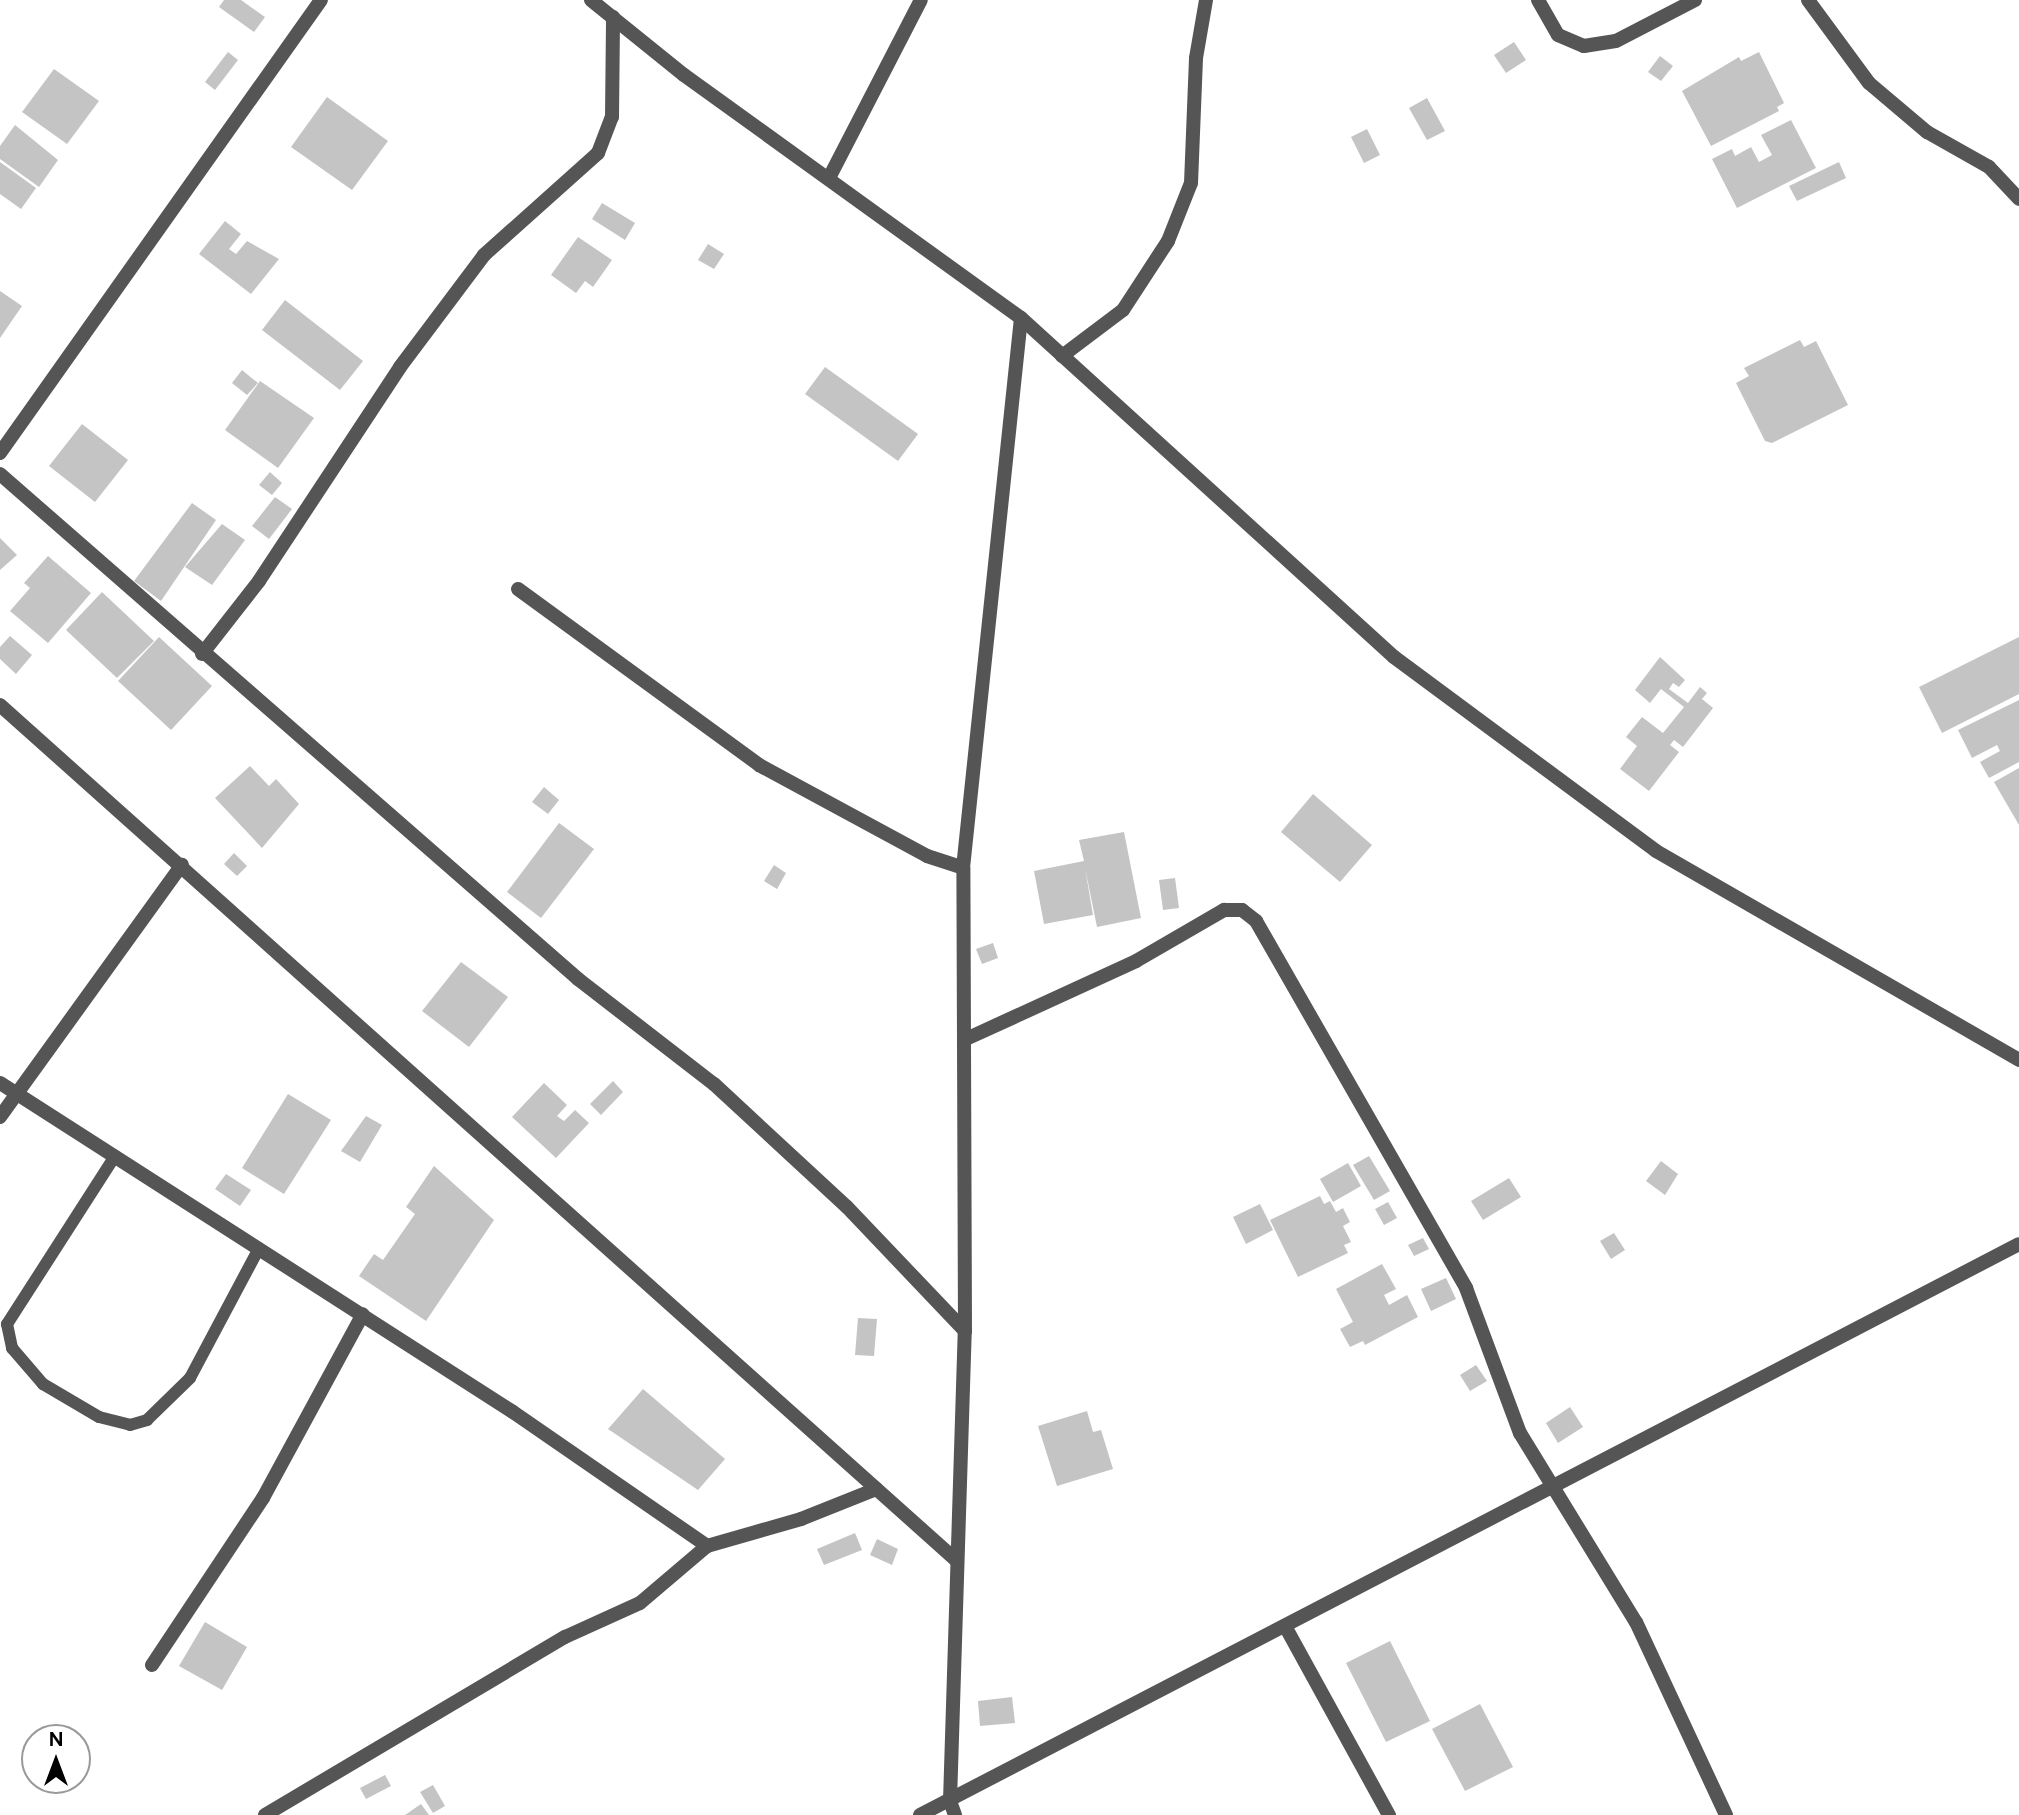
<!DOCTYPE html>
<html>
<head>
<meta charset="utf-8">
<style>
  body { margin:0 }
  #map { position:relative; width:2019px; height:1815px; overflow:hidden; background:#fff; font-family:Figtree,sans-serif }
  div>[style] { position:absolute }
  .building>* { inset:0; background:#c4c4c4 }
  .service>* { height:12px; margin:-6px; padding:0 6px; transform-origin:6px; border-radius:6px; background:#555 }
  .minor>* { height:14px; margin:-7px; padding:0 7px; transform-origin:7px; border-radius:7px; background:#555 }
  span { translate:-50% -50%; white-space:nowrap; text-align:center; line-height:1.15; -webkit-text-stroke:7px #fff; paint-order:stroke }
  .north { position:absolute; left:21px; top:1724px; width:70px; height:70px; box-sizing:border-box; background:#fff; border:2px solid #999; border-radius:50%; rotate:0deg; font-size:19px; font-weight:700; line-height:28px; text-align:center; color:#000 }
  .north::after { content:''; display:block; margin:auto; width:24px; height:32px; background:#000; clip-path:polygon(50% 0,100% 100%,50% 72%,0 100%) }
</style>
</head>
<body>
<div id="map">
  <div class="building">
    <i style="clip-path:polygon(224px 0,241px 0,265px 17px,254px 32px,219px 7px)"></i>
    <i style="clip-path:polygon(1514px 42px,1526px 60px,1506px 73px,1494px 55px)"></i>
    <i style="clip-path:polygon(228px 52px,238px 60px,215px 90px,205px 82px)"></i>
    <i style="clip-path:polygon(1759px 52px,1784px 103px,1777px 107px,1779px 111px,1711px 146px,1682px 91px,1739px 57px,1741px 61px)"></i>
    <i style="clip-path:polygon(1660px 56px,1673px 66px,1661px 81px,1648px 72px)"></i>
    <i style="clip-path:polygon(54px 69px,99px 101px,67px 144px,22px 112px)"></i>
    <i style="clip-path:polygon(327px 97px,388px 141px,352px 190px,291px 147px)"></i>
    <i style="clip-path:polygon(1427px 98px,1445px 131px,1427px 140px,1409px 108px)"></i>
    <i style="clip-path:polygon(1791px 120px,1816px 168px,1737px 208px,1712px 159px,1732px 149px,1735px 156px,1751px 147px,1759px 162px,1772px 155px,1761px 135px)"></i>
    <i style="clip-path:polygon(15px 125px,58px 160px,39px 187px,0 159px,0 146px)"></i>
    <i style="clip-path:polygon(1367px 129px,1380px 155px,1364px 163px,1351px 137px)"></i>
    <i style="clip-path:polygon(0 162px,36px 188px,21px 209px,0 194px)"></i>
    <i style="clip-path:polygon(1839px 162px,1846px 178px,1797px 201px,1789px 186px)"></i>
    <i style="clip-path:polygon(602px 203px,635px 223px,625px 240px,592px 219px)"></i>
    <i style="clip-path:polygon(225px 221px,241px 234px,229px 249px,236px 254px,247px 241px,279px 259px,251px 294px,199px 254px)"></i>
    <i style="clip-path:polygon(578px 237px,612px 260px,593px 287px,585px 281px,576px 293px,551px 275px)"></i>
    <i style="clip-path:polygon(708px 244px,724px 254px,714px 269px,698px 260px)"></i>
    <i style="clip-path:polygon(0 291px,22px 306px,0 338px)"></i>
    <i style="clip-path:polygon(285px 300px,363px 361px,340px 390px,262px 330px)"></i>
    <i style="clip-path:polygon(1800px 340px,1804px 347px,1816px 341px,1848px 405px,1772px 443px,1765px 441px,1736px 383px,1749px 376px,1744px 368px)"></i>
    <i style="clip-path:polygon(825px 367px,918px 434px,898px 461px,805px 394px)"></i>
    <i style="clip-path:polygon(242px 370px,258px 383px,247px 395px,232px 383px)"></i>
    <i style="clip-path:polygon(260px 381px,314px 418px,278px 468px,225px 430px)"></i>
    <i style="clip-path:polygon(82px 424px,128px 460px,95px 502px,49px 466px)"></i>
    <i style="clip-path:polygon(270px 472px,282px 483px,272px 495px,259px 485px)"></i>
    <i style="clip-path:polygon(275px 497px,292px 509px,269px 539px,252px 526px)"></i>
    <i style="clip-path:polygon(192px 503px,216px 520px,161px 601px,134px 581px)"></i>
    <i style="clip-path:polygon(222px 524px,245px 540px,212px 585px,185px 567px)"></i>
    <i style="clip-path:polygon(0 538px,17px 555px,0 570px)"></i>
    <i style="clip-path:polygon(48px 556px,91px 593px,48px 643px,10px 611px,30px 588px,24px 583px)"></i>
    <i style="clip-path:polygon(102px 592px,154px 641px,117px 678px,66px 630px)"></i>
    <i style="clip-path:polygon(10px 636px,32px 655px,16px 674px,0 659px,0 647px)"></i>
    <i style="clip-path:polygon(159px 637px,212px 686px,171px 730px,118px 681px)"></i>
    <i style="clip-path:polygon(2019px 637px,2019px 694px,1942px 733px,1919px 687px)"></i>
    <i style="clip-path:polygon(1660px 657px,1685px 680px,1679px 687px,1673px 683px,1669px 689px,1688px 703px,1700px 687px,1707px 693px,1702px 699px,1713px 708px,1683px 747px,1674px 740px,1670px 745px,1679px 752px,1649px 791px,1620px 769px,1637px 746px,1626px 737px,1642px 717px,1663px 733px,1684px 707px,1661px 689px,1650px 703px,1635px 690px)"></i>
    <i style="clip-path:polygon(2019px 700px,2019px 762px,1989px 778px,1980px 762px,2000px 751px,1997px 745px,1972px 758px,1958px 730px)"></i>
    <i style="clip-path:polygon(250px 766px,269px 786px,276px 779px,299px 804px,262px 848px,215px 798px)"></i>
    <i style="clip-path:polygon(2019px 768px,2019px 825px,1994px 782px)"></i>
    <i style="clip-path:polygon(544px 787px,559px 800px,548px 814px,532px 802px)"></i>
    <i style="clip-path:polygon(1313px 794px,1372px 845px,1340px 882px,1281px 832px)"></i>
    <i style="clip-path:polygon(559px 823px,594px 849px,541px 918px,507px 892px)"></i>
    <i style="clip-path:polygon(1124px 832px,1141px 918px,1097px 927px,1085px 868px,1093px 915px,1044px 924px,1034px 871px,1084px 861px,1079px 840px)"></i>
    <i style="clip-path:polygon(234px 853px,247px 866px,237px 876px,224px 864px)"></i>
    <i style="clip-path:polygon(774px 865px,786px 873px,777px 889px,764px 881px)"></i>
    <i style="clip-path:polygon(1175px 878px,1179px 908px,1163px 910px,1159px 880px)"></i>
    <i style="clip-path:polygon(993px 943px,998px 958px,982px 964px,976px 949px)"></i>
    <i style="clip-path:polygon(461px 962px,508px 997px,469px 1047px,422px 1011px)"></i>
    <i style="clip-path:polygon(613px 1081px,623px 1092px,601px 1115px,590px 1104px)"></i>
    <i style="clip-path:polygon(544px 1083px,567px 1105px,557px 1116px,564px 1121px,575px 1110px,589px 1123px,556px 1158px,512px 1117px)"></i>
    <i style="clip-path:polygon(288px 1094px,331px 1120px,284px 1194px,242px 1168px)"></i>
    <i style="clip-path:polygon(366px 1116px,382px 1125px,360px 1162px,341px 1151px)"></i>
    <i style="clip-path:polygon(1369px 1156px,1390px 1191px,1374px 1200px,1353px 1165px)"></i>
    <i style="clip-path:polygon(1661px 1161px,1678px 1174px,1665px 1195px,1646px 1181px)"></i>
    <i style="clip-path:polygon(1348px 1163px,1361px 1186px,1333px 1202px,1320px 1179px)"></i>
    <i style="clip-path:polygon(434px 1166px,494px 1220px,426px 1321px,359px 1276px,374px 1254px,383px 1260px,415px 1214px,406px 1207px)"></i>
    <i style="clip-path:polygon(226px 1174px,251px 1190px,240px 1206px,215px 1189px)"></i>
    <i style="clip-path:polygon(1509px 1178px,1521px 1197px,1483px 1220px,1471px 1201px)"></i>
    <i style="clip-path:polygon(1320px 1196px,1324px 1204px,1330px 1201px,1336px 1212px,1343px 1208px,1350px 1222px,1343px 1226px,1351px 1242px,1344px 1245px,1348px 1253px,1298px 1277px,1270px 1220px)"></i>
    <i style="clip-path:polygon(1388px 1202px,1397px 1218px,1384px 1225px,1375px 1209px)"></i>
    <i style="clip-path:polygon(1260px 1204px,1273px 1230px,1246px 1244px,1233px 1217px)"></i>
    <i style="clip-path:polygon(1614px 1233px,1625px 1250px,1611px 1259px,1600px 1241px)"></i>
    <i style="clip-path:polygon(1423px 1238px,1429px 1249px,1414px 1256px,1408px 1245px)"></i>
    <i style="clip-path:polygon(1382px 1264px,1396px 1289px,1384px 1295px,1389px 1305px,1407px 1295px,1418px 1317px,1365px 1345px,1363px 1341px,1350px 1347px,1340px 1329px,1353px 1322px,1336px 1289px)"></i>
    <i style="clip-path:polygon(1446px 1278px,1456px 1299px,1431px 1311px,1421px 1289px)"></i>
    <i style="clip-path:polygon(858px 1318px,877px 1319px,874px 1356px,855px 1355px)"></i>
    <i style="clip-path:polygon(1476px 1365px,1487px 1381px,1470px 1391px,1460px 1375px)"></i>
    <i style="clip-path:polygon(643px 1389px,725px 1459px,698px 1490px,608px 1429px)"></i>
    <i style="clip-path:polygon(1570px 1407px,1583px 1427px,1558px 1443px,1546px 1423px)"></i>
    <i style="clip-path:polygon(1087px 1411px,1093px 1432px,1101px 1430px,1113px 1469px,1057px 1486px,1038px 1426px)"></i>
    <i style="clip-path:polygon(855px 1533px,862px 1550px,824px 1565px,817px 1549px)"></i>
    <i style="clip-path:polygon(877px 1539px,898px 1549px,892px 1565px,870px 1555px)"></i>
    <i style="clip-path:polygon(205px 1622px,247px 1647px,222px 1690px,179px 1666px)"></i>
    <i style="clip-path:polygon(1390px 1641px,1430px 1721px,1386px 1742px,1346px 1663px)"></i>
    <i style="clip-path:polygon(1012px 1697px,1015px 1723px,980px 1726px,978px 1701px)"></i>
    <i style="clip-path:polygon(1480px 1704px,1513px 1767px,1465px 1791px,1432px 1729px)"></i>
    <i style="clip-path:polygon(385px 1775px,391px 1786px,366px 1799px,360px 1788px)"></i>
    <i style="clip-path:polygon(433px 1785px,445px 1806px,433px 1813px,420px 1792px)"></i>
    <i style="clip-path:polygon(421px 1804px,429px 1815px,405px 1815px)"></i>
  </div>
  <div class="service">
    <i style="left:115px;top:1156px;width:200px;rotate:122.7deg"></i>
    <i style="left:7px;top:1324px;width:25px;rotate:78deg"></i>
    <i style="left:12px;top:1348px;width:48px;rotate:49.3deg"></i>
    <i style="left:43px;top:1384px;width:65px;rotate:30.5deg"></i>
    <i style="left:99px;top:1417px;width:32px;rotate:14deg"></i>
    <i style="left:130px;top:1425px;width:18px;rotate:-16deg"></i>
    <i style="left:147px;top:1420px;width:60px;rotate:-44.3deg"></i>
    <i style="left:190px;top:1378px;width:147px;rotate:-62deg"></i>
  </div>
  <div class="minor">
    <i style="left:591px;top:0;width:119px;rotate:38.9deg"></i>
    <i style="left:684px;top:75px;width:415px;rotate:35.8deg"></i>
    <i style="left:1021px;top:318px;width:504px;rotate:42.27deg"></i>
    <i style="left:1394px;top:657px;width:326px;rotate:36.5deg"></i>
    <i style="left:1656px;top:851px;width:419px;rotate:29.9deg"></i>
    <i style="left:1538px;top:0;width:40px;rotate:60.3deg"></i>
    <i style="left:1558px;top:35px;width:28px;rotate:23deg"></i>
    <i style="left:1584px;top:46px;width:32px;rotate:-9deg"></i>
    <i style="left:1616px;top:41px;width:89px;rotate:-27.4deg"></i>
    <i style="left:1808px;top:0;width:103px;rotate:53.7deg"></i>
    <i style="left:1869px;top:83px;width:76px;rotate:40.2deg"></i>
    <i style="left:1927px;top:132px;width:71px;rotate:29.4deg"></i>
    <i style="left:1989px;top:167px;width:44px;rotate:46.8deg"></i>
    <i style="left:829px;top:178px;width:200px;rotate:-62.7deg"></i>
    <i style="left:1062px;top:356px;width:76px;rotate:-37deg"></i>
    <i style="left:1123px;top:310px;width:82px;rotate:-56.9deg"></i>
    <i style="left:1168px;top:241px;width:62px;rotate:-68.4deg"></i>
    <i style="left:1191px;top:183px;width:125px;rotate:-87.7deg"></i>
    <i style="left:1196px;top:58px;width:59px;rotate:-80.2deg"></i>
    <i style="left:0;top:453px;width:555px;rotate:-54.68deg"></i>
    <i style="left:0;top:474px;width:768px;rotate:41.14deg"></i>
    <i style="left:578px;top:979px;width:172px;rotate:37.7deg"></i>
    <i style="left:714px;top:1084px;width:181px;rotate:42.8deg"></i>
    <i style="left:847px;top:1207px;width:171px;rotate:46.4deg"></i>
    <i style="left:518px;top:589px;width:298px;rotate:36.1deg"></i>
    <i style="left:759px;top:765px;width:191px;rotate:28.4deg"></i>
    <i style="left:927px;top:856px;width:38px;rotate:18deg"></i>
    <i style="left:202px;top:654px;width:93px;rotate:-52deg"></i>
    <i style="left:259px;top:581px;width:256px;rotate:-56.6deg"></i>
    <i style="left:400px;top:367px;width:140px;rotate:-53.1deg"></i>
    <i style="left:484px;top:255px;width:153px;rotate:-41.8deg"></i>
    <i style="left:598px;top:153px;width:39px;rotate:-69deg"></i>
    <i style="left:612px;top:117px;width:100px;rotate:-89.4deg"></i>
    <i style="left:0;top:705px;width:1284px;rotate:41.81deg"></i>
    <i style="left:966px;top:1039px;width:187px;rotate:-24.6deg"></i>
    <i style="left:1136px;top:961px;width:102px;rotate:-30.1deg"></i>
    <i style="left:1224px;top:910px;width:18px"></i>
    <i style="left:1242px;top:910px;width:18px;rotate:38deg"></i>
    <i style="left:1256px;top:921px;width:423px;rotate:60.2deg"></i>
    <i style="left:1466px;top:1288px;width:155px;rotate:69.6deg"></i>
    <i style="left:1520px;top:1433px;width:222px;rotate:58.5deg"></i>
    <i style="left:1636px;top:1622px;width:213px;rotate:65deg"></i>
    <i style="left:0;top:1083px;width:609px;rotate:32.67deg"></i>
    <i style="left:513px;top:1412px;width:236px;rotate:34.6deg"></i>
    <i style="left:0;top:1117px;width:311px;rotate:-54.2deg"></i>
    <i style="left:1285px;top:1626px;width:216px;rotate:61.2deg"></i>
    <i style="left:152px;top:1665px;width:201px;rotate:-56.4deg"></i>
    <i style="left:263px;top:1498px;width:209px;rotate:-61.5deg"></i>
    <i style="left:265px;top:1815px;width:349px;rotate:-30.7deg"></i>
    <i style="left:565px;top:1637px;width:82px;rotate:-24.4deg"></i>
    <i style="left:640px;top:1603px;width:88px;rotate:-40.4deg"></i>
    <i style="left:707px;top:1546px;width:98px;rotate:-16deg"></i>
    <i style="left:801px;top:1519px;width:81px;rotate:-21.8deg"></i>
    <i style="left:920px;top:1815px;width:1238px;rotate:-27.45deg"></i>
    <i style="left:955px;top:1815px;width:15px;rotate:-110deg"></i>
    <i style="left:950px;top:1801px;width:470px;rotate:-88.2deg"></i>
    <i style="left:965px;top:1331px;width:463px;rotate:-90.2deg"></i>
    <i style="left:963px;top:868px;width:553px;rotate:-83.98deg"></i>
  </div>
  <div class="north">N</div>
</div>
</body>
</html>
